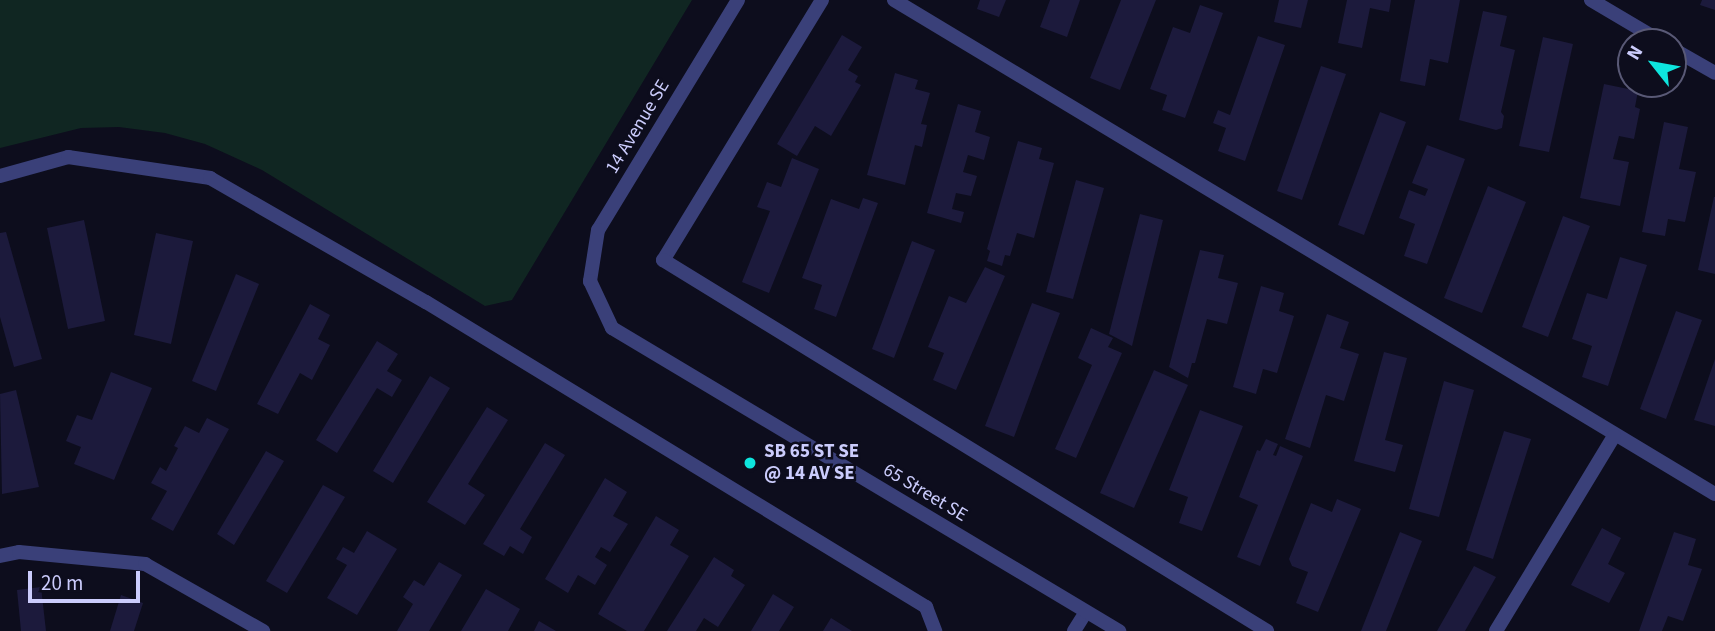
<!DOCTYPE html>
<html>
<head>
<meta charset="utf-8">
<style>
  body { margin:0 }
  #map { position:relative; width:1715px; height:631px; overflow:hidden; background:#0d0d1d; font-family:"Source Sans 3",sans-serif }
  div>[style] { position:absolute }
  .green>* { inset:0; background:#102622 }
  .building>* { inset:0; background:#1c1a3c }
  .lane>* { height:14px; margin:-7px; padding:0 7px; transform-origin:7px; border-radius:7px; background:#3a4079 }
  .street>* { height:14px; margin:-7px; padding:0 7px; transform-origin:7px; border-radius:7px; background:#3a4079 }
  .dots>* { width:19px; height:19px; translate:-50% -50%; box-sizing:border-box; border:4px solid #0d0d1d; border-radius:50% }
  span { translate:-50% -50%; white-space:nowrap; text-align:center; line-height:1.15; -webkit-text-stroke:5px #0d0d1d; paint-order:stroke }
  .street-label { font-size:19px; color:#cbccfc }
  .poi-label { font-size:19px; color:#cbccfc; font-weight:700 }
  .left { translate:0 -50%; text-align:left }
  .north { position:absolute; left:1617px; top:28px; width:70px; height:70px; box-sizing:border-box; background:#0d0d1d; border:2px solid #595976; border-radius:50%; rotate:301deg; font-size:19px; font-weight:700; line-height:28px; text-align:center; color:#cbccfc }
  .north::after { content:''; display:block; margin:auto; width:24px; height:32px; background:#0ee5de; clip-path:polygon(50% 0,100% 100%,50% 72%,0 100%) }
  .scale { position:absolute; left:28px; top:571px; width:112px; height:32px; box-sizing:border-box; border:4px solid #cbccfc; border-top:0; padding-left:9px; font-size:21px; line-height:24px; white-space:nowrap; color:#cbccfc; -webkit-text-stroke:5px #0d0d1d; paint-order:stroke }
</style>
</head>
<body>
<div id="map">
  <div class="green">
    <i style="clip-path:polygon(0 0,692px 0,512px 300px,485px 306px,262px 170px,205px 144px,165px 133px,119px 127px,81px 128px,0 148px)"></i>
  </div>
  <div class="building">
    <i style="clip-path:polygon(980px 0,1006px 0,999px 17px,977px 9px)"></i>
    <i style="clip-path:polygon(1050px 0,1080px 0,1067px 37px,1040px 27px)"></i>
    <i style="clip-path:polygon(1121px 0,1156px 0,1120px 90px,1090px 78px)"></i>
    <i style="clip-path:polygon(1279px 0,1308px 0,1301px 28px,1274px 22px)"></i>
    <i style="clip-path:polygon(1347px 0,1391px 0,1389px 12px,1370px 8px,1362px 48px,1338px 43px)"></i>
    <i style="clip-path:polygon(1415px 0,1460px 0,1448px 63px,1430px 59px,1425px 86px,1400px 81px)"></i>
    <i style="clip-path:polygon(1702px 0,1715px 0,1715px 10px,1700px 5px)"></i>
    <i style="clip-path:polygon(1200px 5px,1223px 13px,1185px 118px,1162px 110px,1167px 95px,1150px 89px,1173px 27px,1190px 33px)"></i>
    <i style="clip-path:polygon(1483px 11px,1507px 16px,1500px 46px,1515px 50px,1501px 112px,1504px 116px,1502px 128px,1496px 130px,1459px 120px)"></i>
    <i style="clip-path:polygon(842px 35px,862px 47px,848px 70px,858px 76px,855px 82px,861px 85px,831px 136px,815px 126px,797px 156px,777px 144px)"></i>
    <i style="clip-path:polygon(1258px 36px,1285px 45px,1245px 161px,1218px 151px,1226px 128px,1213px 123px,1218px 110px,1230px 115px)"></i>
    <i style="clip-path:polygon(1543px 37px,1573px 44px,1549px 152px,1519px 146px)"></i>
    <i style="clip-path:polygon(1321px 66px,1346px 74px,1302px 200px,1277px 191px)"></i>
    <i style="clip-path:polygon(895px 73px,918px 80px,915px 89px,930px 93px,921px 124px,927px 125px,922px 147px,915px 145px,905px 185px,867px 175px)"></i>
    <i style="clip-path:polygon(1604px 84px,1638px 91px,1635px 107px,1640px 109px,1634px 139px,1619px 136px,1613px 159px,1629px 162px,1620px 206px,1580px 198px)"></i>
    <i style="clip-path:polygon(958px 104px,981px 111px,975px 132px,990px 137px,984px 160px,968px 155px,963px 172px,977px 176px,971px 196px,956px 193px,952px 209px,964px 212px,961px 223px,927px 213px)"></i>
    <i style="clip-path:polygon(1380px 112px,1406px 122px,1364px 235px,1338px 225px)"></i>
    <i style="clip-path:polygon(1664px 122px,1688px 127px,1679px 169px,1696px 172px,1685px 222px,1668px 219px,1665px 236px,1642px 232px)"></i>
    <i style="clip-path:polygon(1018px 141px,1042px 148px,1039px 159px,1054px 163px,1034px 238px,1017px 233px,1010px 256px,1005px 255px,1002px 266px,987px 261px,990px 251px,987px 249px)"></i>
    <i style="clip-path:polygon(1427px 145px,1465px 159px,1427px 264px,1404px 256px,1415px 224px,1399px 218px,1409px 190px,1425px 196px,1428px 189px,1412px 183px)"></i>
    <i style="clip-path:polygon(792px 158px,819px 169px,769px 293px,742px 282px,770px 211px,757px 207px,767px 182px,781px 187px)"></i>
    <i style="clip-path:polygon(1076px 180px,1104px 188px,1073px 299px,1046px 292px)"></i>
    <i style="clip-path:polygon(1488px 186px,1526px 202px,1482px 313px,1444px 298px)"></i>
    <i style="clip-path:polygon(1714px 197px,1715px 197px,1715px 274px,1698px 270px)"></i>
    <i style="clip-path:polygon(863px 198px,878px 203px,836px 317px,814px 309px,822px 285px,802px 278px,831px 199px,859px 209px)"></i>
    <i style="clip-path:polygon(1140px 214px,1163px 220px,1132px 346px,1109px 334px)"></i>
    <i style="clip-path:polygon(1563px 216px,1590px 226px,1548px 337px,1522px 327px)"></i>
    <i style="clip-path:polygon(84px 220px,105px 321px,68px 329px,47px 228px)"></i>
    <i style="clip-path:polygon(6px 232px,42px 359px,14px 367px,0 317px,0 233px)"></i>
    <i style="clip-path:polygon(156px 233px,193px 241px,171px 344px,134px 335px)"></i>
    <i style="clip-path:polygon(912px 241px,935px 250px,894px 358px,872px 349px)"></i>
    <i style="clip-path:polygon(1200px 250px,1224px 255px,1218px 278px,1238px 283px,1227px 324px,1207px 319px,1195px 363px,1192px 363px,1188px 378px,1169px 367px)"></i>
    <i style="clip-path:polygon(1620px 257px,1647px 265px,1608px 386px,1582px 377px,1592px 346px,1572px 339px,1587px 293px,1607px 299px)"></i>
    <i style="clip-path:polygon(985px 267px,1005px 276px,956px 390px,933px 380px,944px 353px,928px 347px,949px 296px,966px 303px)"></i>
    <i style="clip-path:polygon(236px 274px,259px 284px,216px 391px,192px 381px)"></i>
    <i style="clip-path:polygon(1261px 286px,1284px 293px,1279px 311px,1294px 316px,1277px 373px,1263px 369px,1256px 394px,1233px 387px)"></i>
    <i style="clip-path:polygon(1032px 303px,1060px 313px,1014px 437px,985px 426px)"></i>
    <i style="clip-path:polygon(310px 304px,330px 315px,318px 339px,330px 345px,312px 380px,300px 373px,278px 414px,257px 404px)"></i>
    <i style="clip-path:polygon(1676px 311px,1702px 320px,1666px 419px,1640px 409px)"></i>
    <i style="clip-path:polygon(1327px 314px,1349px 322px,1340px 348px,1359px 354px,1344px 401px,1326px 395px,1310px 448px,1285px 439px)"></i>
    <i style="clip-path:polygon(1091px 328px,1113px 338px,1108px 347px,1122px 353px,1076px 458px,1055px 449px,1092px 365px,1078px 358px)"></i>
    <i style="clip-path:polygon(377px 341px,398px 354px,387px 371px,402px 380px,392px 397px,377px 388px,337px 453px,316px 440px)"></i>
    <i style="clip-path:polygon(1384px 352px,1407px 358px,1385px 440px,1403px 445px,1395px 472px,1354px 461px)"></i>
    <i style="clip-path:polygon(1715px 359px,1715px 426px,1694px 420px)"></i>
    <i style="clip-path:polygon(1154px 370px,1188px 385px,1134px 508px,1100px 493px)"></i>
    <i style="clip-path:polygon(111px 372px,152px 388px,114px 480px,74px 464px,81px 447px,66px 441px,77px 415px,92px 420px)"></i>
    <i style="clip-path:polygon(430px 376px,450px 388px,393px 483px,373px 471px)"></i>
    <i style="clip-path:polygon(1444px 381px,1474px 390px,1439px 517px,1409px 509px)"></i>
    <i style="clip-path:polygon(16px 390px,39px 487px,2px 494px,0 394px)"></i>
    <i style="clip-path:polygon(487px 407px,508px 420px,468px 484px,485px 495px,465px 525px,427px 502px)"></i>
    <i style="clip-path:polygon(1200px 410px,1243px 426px,1202px 531px,1179px 523px,1188px 497px,1169px 490px)"></i>
    <i style="clip-path:polygon(207px 418px,229px 429px,173px 531px,151px 519px,167px 491px,151px 483px,160px 467px,166px 471px,178px 448px,174px 446px,185px 426px,199px 433px)"></i>
    <i style="clip-path:polygon(1504px 431px,1531px 439px,1493px 559px,1466px 550px)"></i>
    <i style="clip-path:polygon(1266px 439px,1278px 444px,1273px 455px,1276px 456px,1280px 446px,1303px 456px,1260px 566px,1237px 557px,1258px 505px,1239px 497px,1257px 450px,1260px 451px)"></i>
    <i style="clip-path:polygon(545px 443px,565px 455px,520px 529px,532px 537px,523px 554px,510px 546px,504px 556px,483px 544px)"></i>
    <i style="clip-path:polygon(266px 451px,284px 461px,234px 545px,217px 534px)"></i>
    <i style="clip-path:polygon(605px 478px,627px 492px,613px 516px,628px 524px,610px 552px,601px 547px,595px 557px,607px 565px,595px 585px,578px 575px,568px 593px,545px 579px)"></i>
    <i style="clip-path:polygon(323px 485px,345px 497px,287px 593px,266px 581px)"></i>
    <i style="clip-path:polygon(1337px 499px,1361px 509px,1318px 612px,1296px 603px,1308px 572px,1292px 566px,1289px 559px,1311px 503px,1332px 512px)"></i>
    <i style="clip-path:polygon(656px 516px,679px 530px,670px 545px,689px 556px,644px 631px,627px 631px,598px 614px)"></i>
    <i style="clip-path:polygon(1602px 528px,1621px 538px,1608px 564px,1625px 573px,1609px 603px,1571px 585px)"></i>
    <i style="clip-path:polygon(367px 531px,397px 549px,357px 615px,327px 598px,347px 565px,336px 559px,343px 547px,354px 553px)"></i>
    <i style="clip-path:polygon(1400px 532px,1422px 541px,1386px 631px,1361px 631px)"></i>
    <i style="clip-path:polygon(1674px 532px,1696px 539px,1688px 565px,1702px 569px,1683px 621px,1668px 616px,1662px 631px,1639px 631px)"></i>
    <i style="clip-path:polygon(714px 557px,734px 570px,731px 576px,745px 585px,718px 627px,704px 618px,696px 631px,667px 631px)"></i>
    <i style="clip-path:polygon(439px 562px,462px 575px,429px 631px,397px 631px,413px 604px,403px 597px,414px 580px,424px 586px)"></i>
    <i style="clip-path:polygon(1474px 566px,1496px 577px,1465px 631px,1437px 631px)"></i>
    <i style="clip-path:polygon(41px 587px,46px 631px,21px 631px,17px 590px)"></i>
    <i style="clip-path:polygon(486px 589px,520px 609px,508px 631px,461px 631px)"></i>
    <i style="clip-path:polygon(773px 594px,794px 607px,779px 631px,751px 631px)"></i>
    <i style="clip-path:polygon(121px 595px,143px 603px,134px 631px,110px 631px)"></i>
    <i style="clip-path:polygon(831px 618px,852px 631px,823px 631px)"></i>
    <i style="clip-path:polygon(539px 621px,556px 631px,534px 631px)"></i>
  </div>
  <div class="lane">
    <i style="left:822px;top:0;width:305px;rotate:121.4deg"></i>
    <i style="left:663px;top:260px;width:709px;rotate:31.56deg"></i>
    <i style="left:894px;top:0;width:958px;rotate:31.04deg"></i>
    <i style="left:1591px;top:0;width:82px;rotate:30.6deg"></i>
    <i style="left:1673px;top:49px;width:48px;rotate:29.7deg"></i>
    <i style="left:0;top:176px;width:71px;rotate:-15.6deg"></i>
    <i style="left:68px;top:157px;width:144px;rotate:8.4deg"></i>
    <i style="left:210px;top:178px;width:249px;rotate:29.9deg"></i>
    <i style="left:426px;top:302px;width:586px;rotate:31.38deg"></i>
    <i style="left:926px;top:607px;width:26px;rotate:69deg"></i>
    <i style="left:0;top:556px;width:19px;rotate:-12deg"></i>
    <i style="left:19px;top:552px;width:127px;rotate:5.4deg"></i>
    <i style="left:145px;top:564px;width:136px;rotate:29.6deg"></i>
    <i style="left:1074px;top:631px;width:22px;rotate:-58deg"></i>
    <i style="left:1496px;top:631px;width:228px;rotate:-58.8deg"></i>
  </div>
  <div class="street">
    <i style="left:738px;top:0;width:269px;rotate:121.3deg"></i>
    <i style="left:598px;top:230px;width:52px;rotate:98.9deg"></i>
    <i style="left:590px;top:281px;width:52px;rotate:64.9deg"></i>
    <i style="left:612px;top:328px;width:591px;rotate:30.86deg"></i>
  </div>
  <div class="dots">
    <i style="left:750px;top:463px;background:#0ee5de"></i>
  </div>
  <div class="street-label">
    <span style="left:638px;top:127px;rotate:-59deg">14 Avenue SE</span>
    <span style="left:925px;top:493px;rotate:31deg">65 Street SE</span>
  </div>
  <div class="poi-label">
    <span class="left" style="left:764px;top:463px">SB 65 ST SE<br>@ 14 AV SE</span>
  </div>
  <div class="north">N</div>
  <div class="scale">20 m</div>
</div>
</body>
</html>
